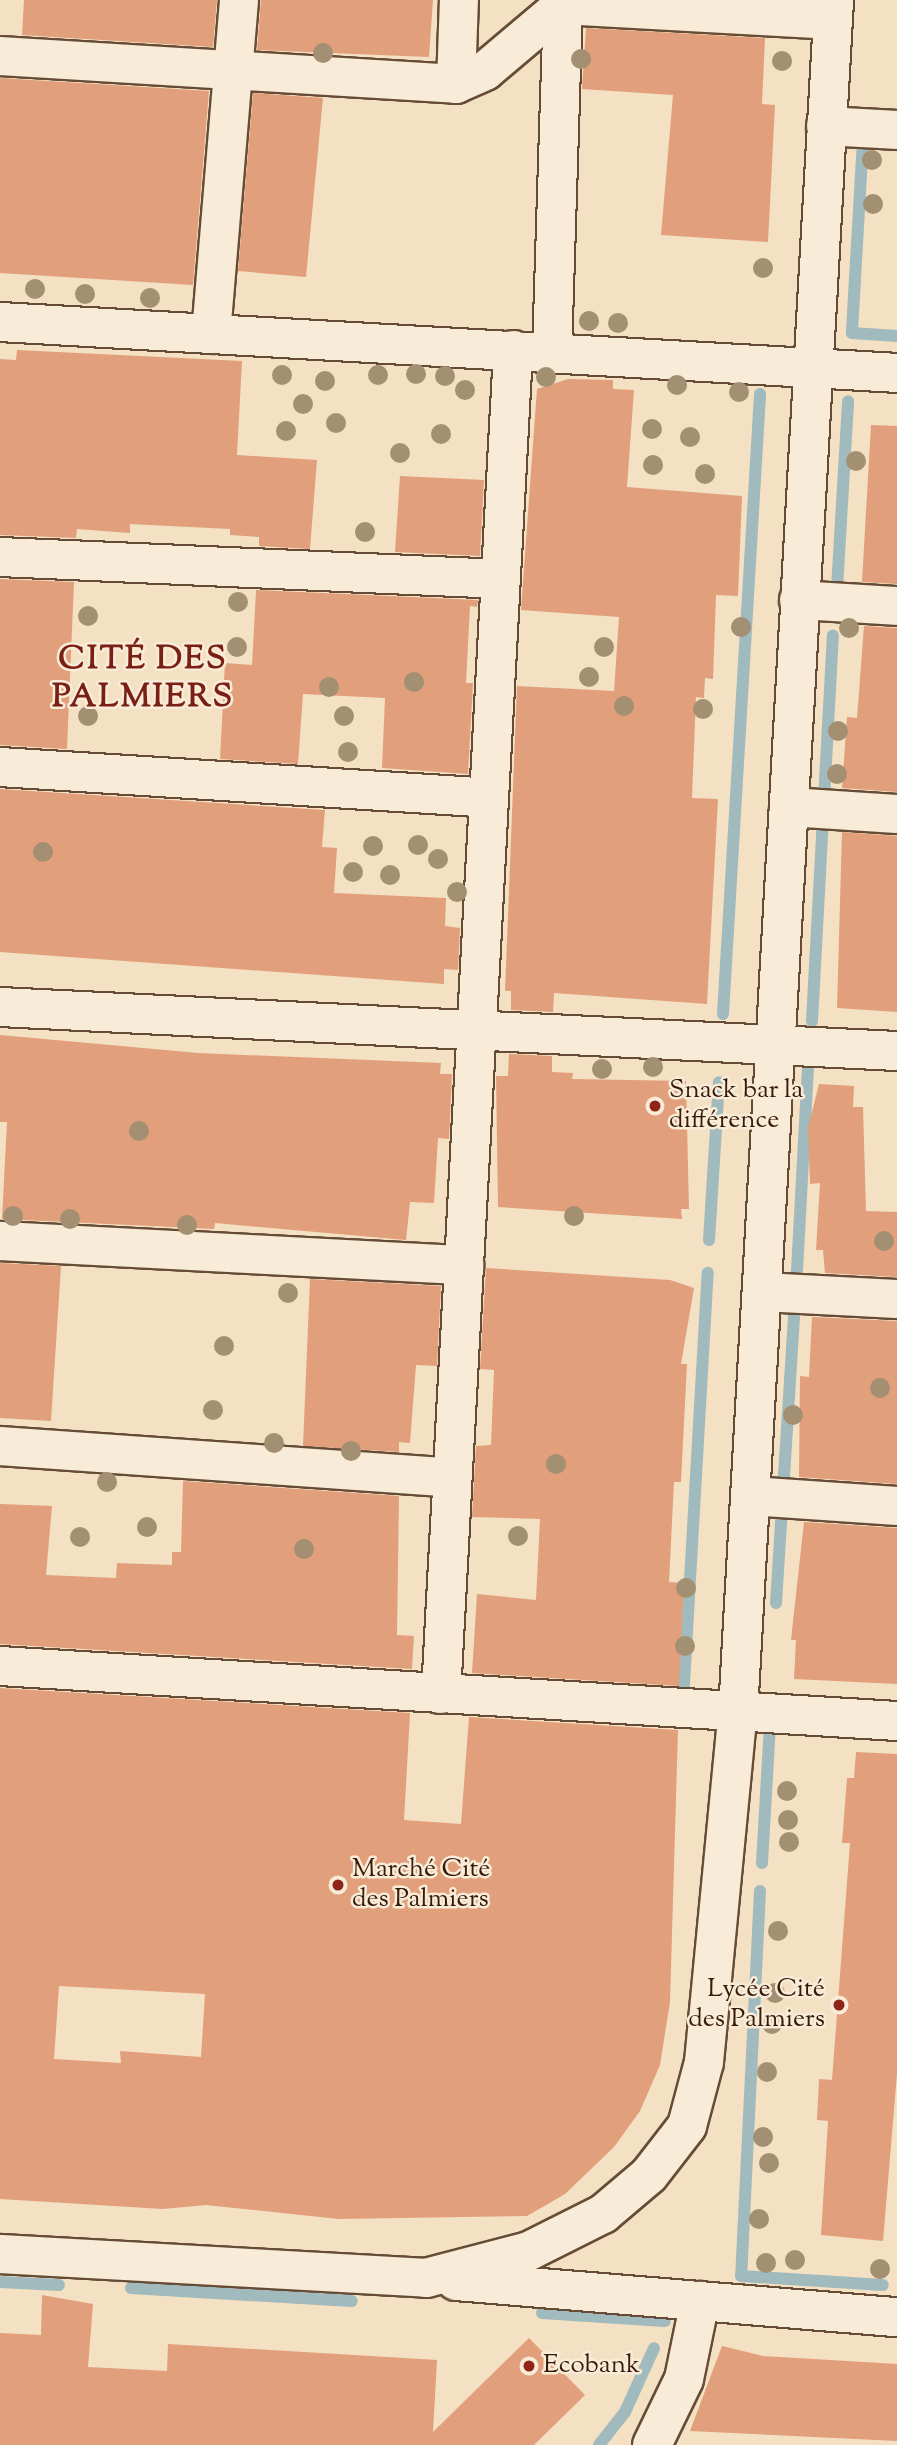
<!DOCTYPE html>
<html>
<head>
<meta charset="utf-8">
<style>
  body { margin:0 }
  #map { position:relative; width:897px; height:2445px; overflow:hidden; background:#f4e0c2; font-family:"Sorts Mill Goudy",serif }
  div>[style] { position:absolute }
  .stream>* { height:12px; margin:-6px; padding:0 6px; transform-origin:6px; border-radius:6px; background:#a1babe }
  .building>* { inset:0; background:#e19f7c }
  .roads { filter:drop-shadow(2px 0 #664c36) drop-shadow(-2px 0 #664c36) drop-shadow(0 2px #664c36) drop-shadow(0 -2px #664c36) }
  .minor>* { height:38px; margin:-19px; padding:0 19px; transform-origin:19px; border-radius:19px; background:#f8ebd7 }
  .tertiary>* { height:38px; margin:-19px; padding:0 19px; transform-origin:19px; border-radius:19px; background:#f8ebd7 }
  .trees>* { width:20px; height:20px; margin:-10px; border-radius:50%; background:#a38f72 }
  .dots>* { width:19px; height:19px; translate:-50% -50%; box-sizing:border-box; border:4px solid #f8ebd7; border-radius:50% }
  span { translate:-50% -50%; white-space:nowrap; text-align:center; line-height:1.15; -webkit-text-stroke:5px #f8ebd7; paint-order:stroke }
  .poi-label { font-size:26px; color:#371a08 }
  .left { translate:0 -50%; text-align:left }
  .right { translate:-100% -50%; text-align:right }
  .district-label { font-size:33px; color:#7a1f14; font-weight:700; letter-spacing:2px }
</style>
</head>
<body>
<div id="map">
  <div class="stream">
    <i style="left:863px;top:140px;width:193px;rotate:93.3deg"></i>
    <i style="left:852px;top:333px;width:45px;rotate:3.8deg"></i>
    <i style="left:837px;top:588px;width:187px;rotate:-86.6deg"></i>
    <i style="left:723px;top:1014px;width:621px;rotate:-86.58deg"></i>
    <i style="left:812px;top:1021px;width:386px;rotate:-86.9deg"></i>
    <i style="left:709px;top:1240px;width:158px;rotate:-86.4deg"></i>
    <i style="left:796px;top:1289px;width:220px;rotate:-86.9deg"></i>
    <i style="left:776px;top:1603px;width:299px;rotate:-86.4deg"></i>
    <i style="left:683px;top:1701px;width:429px;rotate:-86.7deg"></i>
    <i style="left:762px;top:1863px;width:137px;rotate:-86.7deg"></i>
    <i style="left:760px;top:1891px;width:385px;rotate:92.8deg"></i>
    <i style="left:741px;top:2276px;width:142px;rotate:3.6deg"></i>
    <i style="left:0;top:2282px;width:59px;rotate:2.9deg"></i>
    <i style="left:131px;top:2288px;width:221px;rotate:3.4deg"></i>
    <i style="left:542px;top:2313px;width:123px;rotate:3.7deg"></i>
    <i style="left:599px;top:2445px;width:42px;rotate:-51.8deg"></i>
    <i style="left:625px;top:2412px;width:70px;rotate:-65.6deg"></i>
  </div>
  <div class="building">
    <i style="clip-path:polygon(24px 0,217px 0,213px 47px,22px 35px)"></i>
    <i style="clip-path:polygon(261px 0,433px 0,429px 57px,257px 50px)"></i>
    <i style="clip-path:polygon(586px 28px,765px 38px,762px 104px,775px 105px,768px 242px,661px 235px,673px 95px,582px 89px)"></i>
    <i style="clip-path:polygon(0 78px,209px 91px,193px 285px,0 273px)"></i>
    <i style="clip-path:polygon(253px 93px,323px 98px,306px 277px,238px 271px)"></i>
    <i style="clip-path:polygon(17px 350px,242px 361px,237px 455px,317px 460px,310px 549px,259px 546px,259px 537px,230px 535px,230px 529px,130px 524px,130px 533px,77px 529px,76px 538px,0 535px,0 359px,16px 360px)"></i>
    <i style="clip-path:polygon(568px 379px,613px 380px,613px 389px,634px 390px,627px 487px,742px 496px,738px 596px,716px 595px,713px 679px,705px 678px,704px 698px,696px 697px,692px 798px,718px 799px,707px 1004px,554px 993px,553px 1012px,511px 1010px,511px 991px,505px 991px,517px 686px,614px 691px,619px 617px,521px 610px,537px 389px)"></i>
    <i style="clip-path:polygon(871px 425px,897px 426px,897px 584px,862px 582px)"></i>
    <i style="clip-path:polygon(400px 476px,484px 480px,480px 556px,395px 552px)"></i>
    <i style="clip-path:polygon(0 579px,74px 582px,67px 749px,0 745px)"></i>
    <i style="clip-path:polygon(256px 590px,478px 600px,477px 607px,470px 606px,466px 683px,473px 683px,468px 774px,382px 768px,385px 698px,303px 694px,298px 764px,220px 759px,225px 663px,252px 665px)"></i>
    <i style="clip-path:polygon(864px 626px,897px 628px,897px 792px,842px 788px,847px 717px,857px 718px)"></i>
    <i style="clip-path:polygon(0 789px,325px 810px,322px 847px,337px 848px,334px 893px,446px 898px,445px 926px,460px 928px,458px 970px,444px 969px,444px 984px,0 952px)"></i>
    <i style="clip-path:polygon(842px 832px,897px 836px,897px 1012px,837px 1008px)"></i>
    <i style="clip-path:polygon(0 1035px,198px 1053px,441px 1063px,440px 1074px,452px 1074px,449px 1139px,438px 1138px,434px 1203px,410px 1202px,406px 1240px,215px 1223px,214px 1229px,2px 1219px,7px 1122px,0 1122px)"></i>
    <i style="clip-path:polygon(509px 1054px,552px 1056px,552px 1072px,573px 1073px,572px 1079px,686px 1081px,689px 1209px,681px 1209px,682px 1219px,498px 1207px,496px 1076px,508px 1076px)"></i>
    <i style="clip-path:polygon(819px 1084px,854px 1086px,853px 1107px,863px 1107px,866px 1211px,897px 1212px,897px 1277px,825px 1273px,823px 1250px,816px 1250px,820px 1183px,810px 1184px,808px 1128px)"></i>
    <i style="clip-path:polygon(0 1263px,61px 1266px,51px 1421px,0 1418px)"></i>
    <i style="clip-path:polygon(486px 1268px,670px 1280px,694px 1288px,681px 1364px,687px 1364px,681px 1482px,674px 1482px,669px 1582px,684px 1583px,679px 1686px,472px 1673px,477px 1594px,536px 1600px,540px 1519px,472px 1517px,476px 1446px,491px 1445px,494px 1370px,480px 1369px)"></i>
    <i style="clip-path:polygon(310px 1279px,441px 1286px,437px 1366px,416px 1365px,410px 1443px,399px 1442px,399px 1452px,303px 1446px)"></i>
    <i style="clip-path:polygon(812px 1317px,897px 1321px,897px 1484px,799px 1477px,800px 1376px,809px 1377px)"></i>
    <i style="clip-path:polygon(183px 1481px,399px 1496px,397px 1635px,414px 1636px,412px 1669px,0 1644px,0 1504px,52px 1506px,46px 1575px,116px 1578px,117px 1563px,172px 1565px,172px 1552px,181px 1552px)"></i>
    <i style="clip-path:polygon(804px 1522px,897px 1528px,897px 1684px,794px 1679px,796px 1640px,791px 1640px)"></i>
    <i style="clip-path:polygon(evenodd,0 1688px,410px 1713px,404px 1820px,461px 1824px,469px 1717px,678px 1730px,670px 2002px,660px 2065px,640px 2111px,614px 2147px,565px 2194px,527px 2216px,339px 2219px,206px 2205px,163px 2209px,0 2199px,0 1688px,59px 1986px,205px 1994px,201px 2057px,120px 2051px,121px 2063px,54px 2059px,59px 1986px)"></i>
    <i style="clip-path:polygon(856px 1752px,897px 1754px,897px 2074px,883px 2241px,821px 2235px,828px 2121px,817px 2120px,819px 2079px,832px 2080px,850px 1843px,842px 1843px,847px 1778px,854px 1778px)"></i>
    <i style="clip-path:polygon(42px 2295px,93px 2304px,88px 2367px,167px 2371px,168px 2344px,437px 2360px,433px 2432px,529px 2338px,585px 2395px,534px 2445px,0 2445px,0 2333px,41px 2335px)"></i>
    <i style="clip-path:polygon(722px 2346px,763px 2356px,897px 2364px,897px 2441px,690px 2431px)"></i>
  </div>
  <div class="roads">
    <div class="minor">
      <i style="left:0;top:56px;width:457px;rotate:3.5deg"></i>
      <i style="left:456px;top:84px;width:32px;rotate:-24deg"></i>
      <i style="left:485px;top:71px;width:102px;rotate:-40.2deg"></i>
      <i style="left:563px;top:5px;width:270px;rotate:3.2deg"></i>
      <i style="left:456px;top:84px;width:84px;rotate:-88deg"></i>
      <i style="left:826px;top:126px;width:71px;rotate:3.2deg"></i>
      <i style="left:0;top:322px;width:898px;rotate:3.25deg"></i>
      <i style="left:211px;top:334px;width:335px;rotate:-85.2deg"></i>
      <i style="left:552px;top:353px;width:348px;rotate:-88.2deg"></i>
      <i style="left:0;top:557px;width:501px;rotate:2.51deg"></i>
      <i style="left:799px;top:600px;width:98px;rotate:3.5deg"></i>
      <i style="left:0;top:767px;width:489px;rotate:3.6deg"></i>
      <i style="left:789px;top:807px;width:108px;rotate:3.7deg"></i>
      <i style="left:0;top:1007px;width:898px;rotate:2.81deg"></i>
      <i style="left:0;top:1241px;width:465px;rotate:3deg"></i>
      <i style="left:762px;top:1292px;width:135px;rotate:3deg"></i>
      <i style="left:0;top:1446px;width:453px;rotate:4deg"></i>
      <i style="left:751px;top:1496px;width:146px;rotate:3.9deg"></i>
      <i style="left:0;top:1666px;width:899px;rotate:3.51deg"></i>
      <i style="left:441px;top:1694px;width:1346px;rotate:-86.93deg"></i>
      <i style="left:426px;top:2278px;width:106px;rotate:-14.7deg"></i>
      <i style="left:529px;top:2251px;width:83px;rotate:-26.6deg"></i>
      <i style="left:603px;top:2214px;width:60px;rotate:-40.3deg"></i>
      <i style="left:649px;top:2175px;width:62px;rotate:-52.2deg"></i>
      <i style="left:687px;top:2126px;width:66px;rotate:-75.1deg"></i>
      <i style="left:704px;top:2062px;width:352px;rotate:-84.5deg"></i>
      <i style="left:738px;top:1712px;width:1715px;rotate:-86.79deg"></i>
      <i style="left:456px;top:2281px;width:442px;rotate:4.7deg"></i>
      <i style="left:652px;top:2445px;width:73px;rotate:-64.1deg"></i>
      <i style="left:684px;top:2379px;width:80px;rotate:-78.4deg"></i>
    </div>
    <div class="tertiary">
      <i style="left:0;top:2254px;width:427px;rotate:3.2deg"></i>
    </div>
  </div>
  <div class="trees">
    <i style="left:323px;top:53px"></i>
    <i style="left:581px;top:59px"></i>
    <i style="left:782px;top:61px"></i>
    <i style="left:872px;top:160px"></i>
    <i style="left:873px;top:204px"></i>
    <i style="left:763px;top:268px"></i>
    <i style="left:35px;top:289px"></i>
    <i style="left:85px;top:294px"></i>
    <i style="left:150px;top:298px"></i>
    <i style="left:589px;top:321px"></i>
    <i style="left:618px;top:323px"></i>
    <i style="left:416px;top:374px"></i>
    <i style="left:282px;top:375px"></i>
    <i style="left:378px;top:375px"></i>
    <i style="left:445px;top:376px"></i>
    <i style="left:546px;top:377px"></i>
    <i style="left:325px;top:381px"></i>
    <i style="left:677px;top:385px"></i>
    <i style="left:465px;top:390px"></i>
    <i style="left:739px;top:392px"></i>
    <i style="left:303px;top:404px"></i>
    <i style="left:336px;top:423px"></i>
    <i style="left:652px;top:429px"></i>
    <i style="left:286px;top:431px"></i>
    <i style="left:441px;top:434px"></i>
    <i style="left:690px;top:437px"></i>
    <i style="left:400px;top:453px"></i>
    <i style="left:856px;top:461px"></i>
    <i style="left:653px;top:465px"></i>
    <i style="left:705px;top:474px"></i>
    <i style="left:365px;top:532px"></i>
    <i style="left:238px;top:602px"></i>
    <i style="left:88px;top:616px"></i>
    <i style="left:741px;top:627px"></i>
    <i style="left:849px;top:628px"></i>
    <i style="left:237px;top:647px"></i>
    <i style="left:604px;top:647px"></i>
    <i style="left:589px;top:677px"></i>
    <i style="left:414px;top:682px"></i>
    <i style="left:329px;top:687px"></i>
    <i style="left:624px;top:706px"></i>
    <i style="left:703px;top:709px"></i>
    <i style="left:88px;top:716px"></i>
    <i style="left:344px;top:716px"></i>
    <i style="left:838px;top:731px"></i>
    <i style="left:348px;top:752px"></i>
    <i style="left:837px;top:774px"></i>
    <i style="left:418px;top:845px"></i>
    <i style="left:373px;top:846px"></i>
    <i style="left:43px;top:852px"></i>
    <i style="left:438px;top:859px"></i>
    <i style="left:353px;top:872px"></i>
    <i style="left:390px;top:875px"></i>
    <i style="left:457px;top:892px"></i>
    <i style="left:653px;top:1067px"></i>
    <i style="left:602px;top:1069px"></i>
    <i style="left:139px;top:1131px"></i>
    <i style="left:13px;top:1216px"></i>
    <i style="left:574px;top:1216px"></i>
    <i style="left:70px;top:1219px"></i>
    <i style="left:187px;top:1225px"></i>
    <i style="left:884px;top:1241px"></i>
    <i style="left:288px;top:1293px"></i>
    <i style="left:224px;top:1346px"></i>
    <i style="left:880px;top:1388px"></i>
    <i style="left:213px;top:1410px"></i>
    <i style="left:793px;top:1415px"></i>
    <i style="left:274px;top:1443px"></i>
    <i style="left:351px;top:1451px"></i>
    <i style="left:556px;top:1464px"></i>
    <i style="left:107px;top:1482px"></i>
    <i style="left:147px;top:1527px"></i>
    <i style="left:518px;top:1536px"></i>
    <i style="left:80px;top:1537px"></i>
    <i style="left:304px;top:1549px"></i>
    <i style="left:686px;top:1588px"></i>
    <i style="left:685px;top:1646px"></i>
    <i style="left:787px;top:1791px"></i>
    <i style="left:788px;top:1820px"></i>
    <i style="left:789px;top:1842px"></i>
    <i style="left:778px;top:1931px"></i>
    <i style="left:775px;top:1993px"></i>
    <i style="left:772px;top:2024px"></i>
    <i style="left:767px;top:2072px"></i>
    <i style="left:763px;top:2137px"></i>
    <i style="left:769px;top:2163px"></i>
    <i style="left:759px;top:2219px"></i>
    <i style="left:795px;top:2260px"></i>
    <i style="left:766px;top:2263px"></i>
    <i style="left:880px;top:2269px"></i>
  </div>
  <div class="dots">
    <i style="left:655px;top:1106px;background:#8f2418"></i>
    <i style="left:338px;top:1885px;background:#8f2418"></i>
    <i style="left:839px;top:2005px;background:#8f2418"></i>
    <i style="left:529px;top:2366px;background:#8f2418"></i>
  </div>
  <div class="poi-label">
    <span class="left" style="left:669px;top:1106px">Snack bar la<br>différence</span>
    <span class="left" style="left:352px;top:1885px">Marché Cité<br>des Palmiers</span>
    <span class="right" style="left:825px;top:2005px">Lycée Cité<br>des Palmiers</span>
    <span class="left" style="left:543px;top:2366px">Ecobank</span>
  </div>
  <div class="district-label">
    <span style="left:143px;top:680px">CITÉ DES<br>PALMIERS</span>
  </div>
</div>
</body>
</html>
